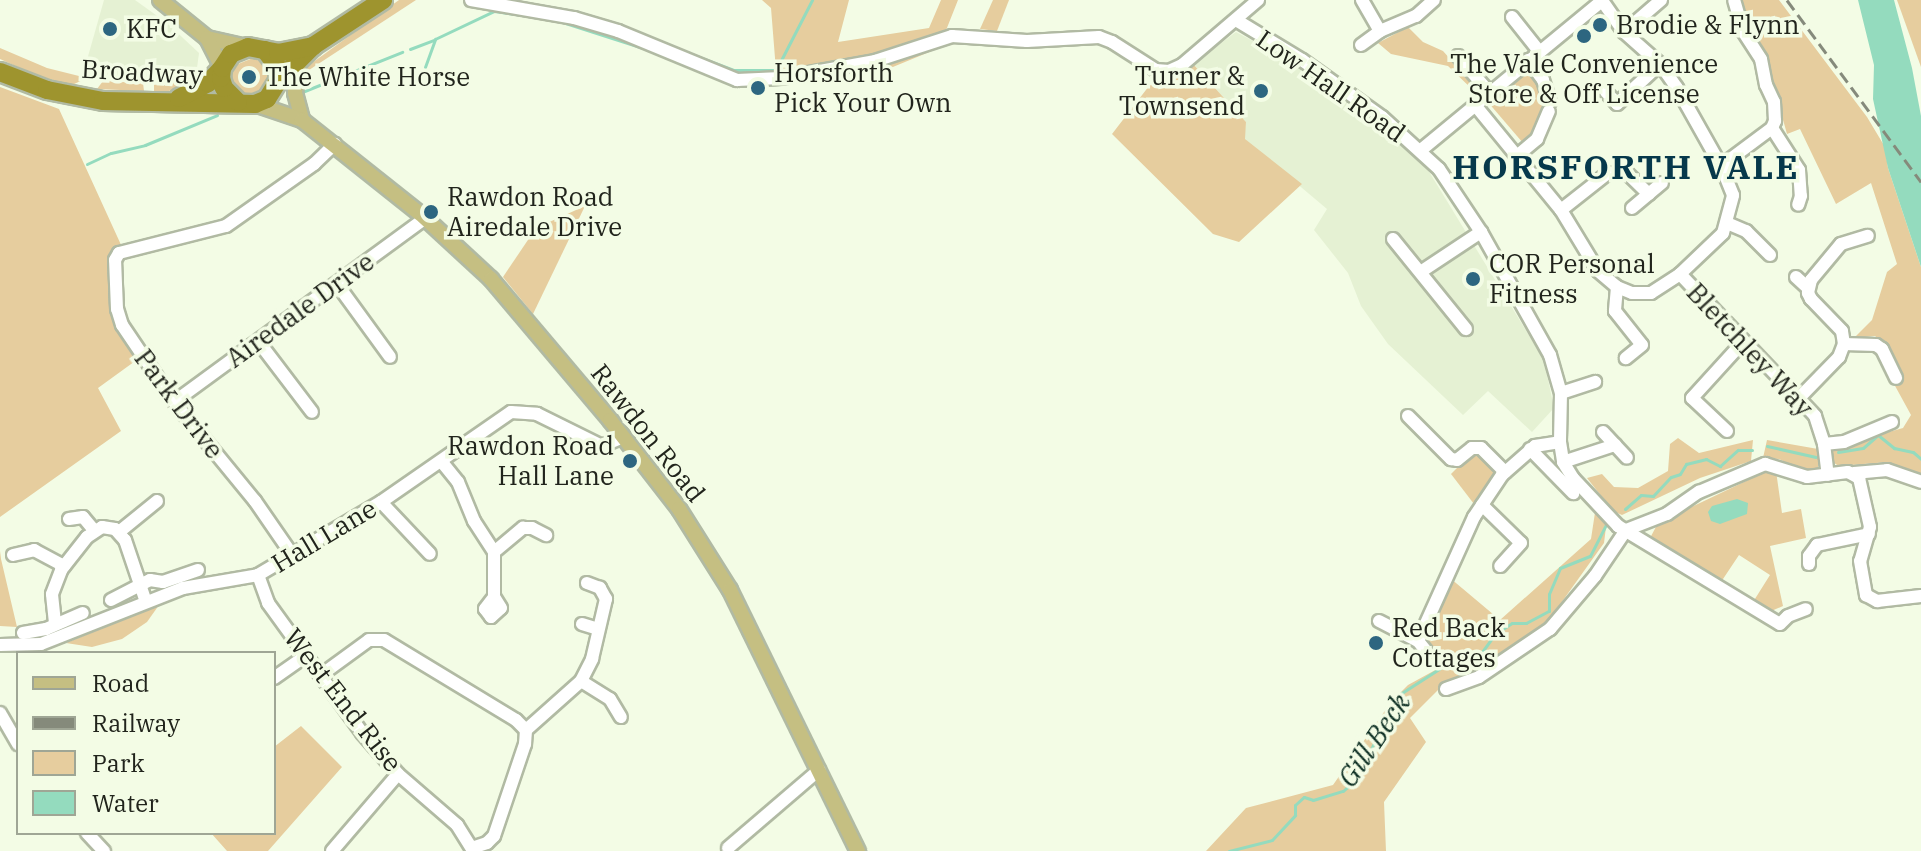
<!DOCTYPE html>
<html>
<head>
<meta charset="utf-8">
<style>
  body { margin:0 }
  #map { position:relative; width:1921px; height:851px; overflow:hidden; background:#f3fce5; font-family:"IBM Plex Serif",serif }
  div>[style] { position:absolute }
  .built>* { inset:0; background:#e5f1d3 }
  .green>* { inset:0; background:#e6cd9e }
  .water>* { inset:0; background:#94dbbe }
  .stream>* { height:3px; margin:-1.5px; padding:0 1.5px; transform-origin:1.5px; border-radius:1.5px; background:#94dbbe }
  .roads { filter:drop-shadow(2px 0 #b1baa3) drop-shadow(-2px 0 #b1baa3) drop-shadow(0 2px #b1baa3) drop-shadow(0 -2px #b1baa3) }
  .minor>* { height:12px; margin:-6px; padding:0 6px; transform-origin:6px; border-radius:6px; background:#fff }
  .major>* { height:14px; margin:-7px; padding:0 7px; transform-origin:7px; border-radius:7px; background:#c5bf82 }
  .highway>* { height:18px; margin:-9px; padding:0 9px; transform-origin:9px; border-radius:9px; background:#9e942e }
  .rail>* { height:3px; margin-top:-1.5px; transform-origin:0; background:repeating-linear-gradient(90deg,#858a7b 0 12px,transparent 0 18px) }
  .dots>* { width:22px; height:22px; translate:-50% -50%; box-sizing:border-box; border:4px solid #f3fce5; border-radius:50% }
  span { translate:-50% -50%; white-space:nowrap; text-align:center; line-height:1.15; -webkit-text-stroke:7px #f3fce5; paint-order:stroke }
  .poi-label { font-size:26px; color:#21241c }
  .left { translate:0 -50%; text-align:left }
  .right { translate:-100% -50%; text-align:right }
  .street-label { font-size:26px; color:#21241c }
  .water-label { font-size:28px; color:#0e3024; font-style:italic }
  .district-label { font-size:34px; color:#06384b; font-weight:700; letter-spacing:2px }
  .legend { position:absolute; left:16px; top:651px; width:260px; height:184px; box-sizing:border-box; background:#f3fce5; border:2px solid #9fa695; margin:0; padding:10px 14px; list-style:none; font-size:24px; color:#21241c }
  .legend li { display:flex; align-items:center; gap:16px; height:40px }
  .legend b { width:40px; border:2px solid #9fa695 }
</style>
</head>
<body>
<div id="map">
  <div class="built">
    <i style="clip-path:polygon(104px 0,135px 0,167px 23px,199px 53px,197px 68px,187px 75px,143px 79px,83px 74px)"></i>
    <i style="clip-path:polygon(1236px 32px,1293px 62px,1378px 124px,1428px 170px,1544px 360px,1554px 408px,1532px 432px,1488px 391px,1463px 415px,1388px 344px,1361px 306px,1348px 273px,1314px 230px,1327px 209px,1244px 139px,1246px 122px,1193px 64px)"></i>
  </div>
  <div class="green">
    <i style="clip-path:polygon(399px 0,416px 0,309px 70px,305px 68px)"></i>
    <i style="clip-path:polygon(762px 0,849px 0,838px 42px,929px 28px,941px 0,958px 0,939px 48px,888px 69px,777px 83px,771px 8px)"></i>
    <i style="clip-path:polygon(993px 0,1009px 0,997px 31px,980px 29px)"></i>
    <i style="clip-path:polygon(1741px 0,1779px 0,1867px 117px,1885px 147px,1888px 168px,1921px 267px,1921px 476px,1888px 462px,1839px 466px,1834px 463px,1832px 448px,1903px 428px,1911px 415px,1894px 384px,1902px 378px,1885px 345px,1875px 336px,1854px 338px,1872px 320px,1887px 272px,1897px 264px,1871px 183px,1836px 204px,1800px 129px,1787px 134px,1765px 55px)"></i>
    <i style="clip-path:polygon(1897px 0,1921px 0,1921px 67px)"></i>
    <i style="clip-path:polygon(1408px 27px,1423px 42px,1443px 51px,1478px 90px,1475px 92px,1448px 66px,1391px 54px,1378px 43px)"></i>
    <i style="clip-path:polygon(0 48px,47px 68px,87px 78px,72px 85px,38px 76px,0 59px)"></i>
    <i style="clip-path:polygon(253px 58px,267px 65px,270px 78px,263px 91px,243px 95px,230px 86px,230px 74px,238px 64px)"></i>
    <i style="clip-path:polygon(1193px 64px,1246px 122px,1245px 139px,1302px 184px,1239px 242px,1213px 234px,1112px 134px,1149px 86px)"></i>
    <i style="clip-path:polygon(1528px 65px,1533px 70px,1545px 109px,1534px 134px,1523px 143px,1487px 101px)"></i>
    <i style="clip-path:polygon(196px 74px,202px 82px,154px 95px,154px 83px,179px 81px)"></i>
    <i style="clip-path:polygon(103px 81px,143px 83px,144px 91px,97px 89px)"></i>
    <i style="clip-path:polygon(0 87px,59px 109px,122px 247px,111px 254px,109px 290px,118px 326px,138px 359px,98px 388px,121px 431px,0 517px)"></i>
    <i style="clip-path:polygon(585px 206px,533px 314px,503px 277px,536px 228px)"></i>
    <i style="clip-path:polygon(1678px 438px,1699px 453px,1753px 440px,1751px 461px,1700px 478px,1622px 515px,1613px 511px,1587px 478px,1602px 474px,1614px 487px,1638px 488px,1668px 471px,1670px 444px)"></i>
    <i style="clip-path:polygon(1767px 440px,1818px 449px,1818px 468px,1802px 470px,1779px 459px,1763px 458px)"></i>
    <i style="clip-path:polygon(1479px 452px,1497px 469px,1474px 504px,1451px 474px,1472px 453px)"></i>
    <i style="clip-path:polygon(1769px 470px,1776px 471px,1782px 513px,1801px 509px,1806px 538px,1770px 546px,1783px 606px,1769px 612px,1753px 602px,1770px 575px,1739px 555px,1721px 582px,1649px 540px,1658px 523px)"></i>
    <i style="clip-path:polygon(1596px 506px,1607px 519px,1604px 543px,1546px 624px,1505px 653px,1439px 689px,1410px 718px,1426px 742px,1384px 802px,1386px 851px,1206px 851px,1246px 808px,1333px 785px,1391px 702px,1408px 685px,1439px 668px,1424px 642px,1450px 578px,1500px 620px,1591px 539px)"></i>
    <i style="clip-path:polygon(0 551px,1px 559px,17px 627px,0 626px)"></i>
    <i style="clip-path:polygon(159px 605px,147px 622px,122px 639px,92px 647px,66px 643px)"></i>
    <i style="clip-path:polygon(301px 726px,342px 767px,268px 851px,227px 851px,211px 833px,274px 833px,274px 747px)"></i>
  </div>
  <div class="water">
    <i style="clip-path:polygon(1858px 0,1894px 0,1912px 68px,1921px 116px,1921px 267px,1888px 168px,1873px 99px,1874px 65px)"></i>
    <i style="clip-path:polygon(1737px 499px,1748px 503px,1747px 514px,1720px 524px,1711px 521px,1708px 512px,1712px 506px)"></i>
  </div>
  <div class="stream">
    <i style="left:410px;top:49px;width:25px;rotate:-21deg"></i>
    <i style="left:678px;top:49px;width:60px;rotate:20.6deg"></i>
    <i style="left:734px;top:70px;width:42px"></i>
    <i style="left:776px;top:70px;width:79px;rotate:-62.8deg"></i>
    <i style="left:425px;top:67px;width:30px;rotate:-70deg"></i>
    <i style="left:435px;top:39px;width:65px;rotate:-25.4deg"></i>
    <i style="left:494px;top:11px;width:63px;rotate:8.3deg"></i>
    <i style="left:556px;top:20px;width:98px;rotate:17.9deg"></i>
    <i style="left:302px;top:92px;width:108px;rotate:-21.8deg"></i>
    <i style="left:87px;top:164px;width:26px;rotate:-25deg"></i>
    <i style="left:111px;top:153px;width:35px;rotate:-13deg"></i>
    <i style="left:145px;top:145px;width:78px;rotate:-22.6deg"></i>
    <i style="left:1767px;top:446px;width:50px;rotate:12.7deg"></i>
    <i style="left:1838px;top:452px;width:25px;rotate:-9deg"></i>
    <i style="left:1863px;top:448px;width:20px;rotate:-41deg"></i>
    <i style="left:1878px;top:435px;width:21px;rotate:39deg"></i>
    <i style="left:1894px;top:448px;width:19px;rotate:12deg"></i>
    <i style="left:1913px;top:452px;width:11px;rotate:41deg"></i>
    <i style="left:1625px;top:509px;width:21px;rotate:-41deg"></i>
    <i style="left:1641px;top:495px;width:12px;rotate:5deg"></i>
    <i style="left:1653px;top:496px;width:26px;rotate:-47deg"></i>
    <i style="left:1671px;top:477px;width:9px;rotate:-18deg"></i>
    <i style="left:1680px;top:474px;width:12px;rotate:-59deg"></i>
    <i style="left:1686px;top:464px;width:21px;rotate:-14deg"></i>
    <i style="left:1706px;top:459px;width:16px;rotate:27deg"></i>
    <i style="left:1720px;top:466px;width:24px;rotate:-42deg"></i>
    <i style="left:1738px;top:450px;width:14px"></i>
    <i style="left:1229px;top:851px;width:44px;rotate:-14.3deg"></i>
    <i style="left:1272px;top:840px;width:34px;rotate:-47deg"></i>
    <i style="left:1295px;top:815px;width:10px;rotate:-90deg"></i>
    <i style="left:1295px;top:805px;width:12px;rotate:-42deg"></i>
    <i style="left:1304px;top:797px;width:9px;rotate:18deg"></i>
    <i style="left:1313px;top:800px;width:31px;rotate:-17deg"></i>
    <i style="left:1343px;top:791px;width:12px;rotate:-42deg"></i>
    <i style="left:1352px;top:783px;width:7px;rotate:-90deg"></i>
    <i style="left:1352px;top:776px;width:10px;rotate:-29deg"></i>
    <i style="left:1361px;top:771px;width:43px;rotate:-65.2deg"></i>
    <i style="left:1379px;top:732px;width:11px;rotate:-22deg"></i>
    <i style="left:1389px;top:728px;width:6px;rotate:-90deg"></i>
    <i style="left:1389px;top:722px;width:11px;rotate:-41deg"></i>
    <i style="left:1397px;top:715px;width:19px;rotate:-90deg"></i>
    <i style="left:1397px;top:696px;width:54px;rotate:-32.8deg"></i>
    <i style="left:1442px;top:667px;width:39px;rotate:-17deg"></i>
    <i style="left:1479px;top:656px;width:27px;rotate:-54deg"></i>
    <i style="left:1495px;top:634px;width:20px;rotate:-33deg"></i>
    <i style="left:1512px;top:623px;width:14px"></i>
    <i style="left:1526px;top:623px;width:26px;rotate:-28deg"></i>
    <i style="left:1549px;top:611px;width:17px;rotate:-90deg"></i>
    <i style="left:1549px;top:594px;width:28px;rotate:-67deg"></i>
    <i style="left:1560px;top:568px;width:32px;rotate:-22deg"></i>
    <i style="left:1590px;top:556px;width:36px;rotate:-63deg"></i>
  </div>
  <div class="roads">
    <div class="minor">
      <i style="left:471px;top:0;width:105px;rotate:9.9deg"></i>
      <i style="left:574px;top:18px;width:46px;rotate:16.5deg"></i>
      <i style="left:618px;top:31px;width:129px;rotate:22.4deg"></i>
      <i style="left:737px;top:80px;width:44px;rotate:-2.6deg"></i>
      <i style="left:781px;top:78px;width:96px;rotate:-10.3deg"></i>
      <i style="left:875px;top:61px;width:81px;rotate:-18deg"></i>
      <i style="left:952px;top:36px;width:75px;rotate:3.8deg"></i>
      <i style="left:1027px;top:41px;width:72px;rotate:-3.2deg"></i>
      <i style="left:1099px;top:37px;width:14px;rotate:21deg"></i>
      <i style="left:1112px;top:42px;width:52px;rotate:32.5deg"></i>
      <i style="left:1156px;top:70px;width:13px;rotate:4deg"></i>
      <i style="left:1169px;top:71px;width:14px;rotate:-25deg"></i>
      <i style="left:1182px;top:65px;width:100px;rotate:-40.5deg"></i>
      <i style="left:1362px;top:0;width:36px;rotate:60deg"></i>
      <i style="left:1512px;top:17px;width:43px;rotate:51.5deg"></i>
      <i style="left:1236px;top:20px;width:77px;rotate:31.2deg"></i>
      <i style="left:1302px;top:60px;width:98px;rotate:35.5deg"></i>
      <i style="left:1382px;top:117px;width:77px;rotate:42.4deg"></i>
      <i style="left:1439px;top:169px;width:76px;rotate:56.3deg"></i>
      <i style="left:1481px;top:232px;width:141px;rotate:60.7deg"></i>
      <i style="left:1550px;top:355px;width:40px;rotate:74deg"></i>
      <i style="left:1561px;top:393px;width:49px;rotate:91.2deg"></i>
      <i style="left:1560px;top:442px;width:20px;rotate:81deg"></i>
      <i style="left:1563px;top:462px;width:19px;rotate:58deg"></i>
      <i style="left:1573px;top:478px;width:66px;rotate:46.8deg"></i>
      <i style="left:1618px;top:526px;width:189px;rotate:31.2deg"></i>
      <i style="left:1780px;top:624px;width:11px;rotate:-45deg"></i>
      <i style="left:1788px;top:616px;width:19px;rotate:-21deg"></i>
      <i style="left:1624px;top:32px;width:49px;rotate:-40.9deg"></i>
      <i style="left:1361px;top:45px;width:24px;rotate:-36deg"></i>
      <i style="left:1380px;top:31px;width:39px;rotate:-23deg"></i>
      <i style="left:1416px;top:16px;width:24px;rotate:-42deg"></i>
      <i style="left:1458px;top:56px;width:48px;rotate:49.3deg"></i>
      <i style="left:1528px;top:60px;width:25px;rotate:53deg"></i>
      <i style="left:1543px;top:80px;width:23px;rotate:72deg"></i>
      <i style="left:1606px;top:92px;width:16px;rotate:47deg"></i>
      <i style="left:1617px;top:104px;width:59px;rotate:-42.9deg"></i>
      <i style="left:1475px;top:105px;width:136px;rotate:50.7deg"></i>
      <i style="left:1561px;top:210px;width:71px;rotate:58.8deg"></i>
      <i style="left:1598px;top:271px;width:25px;rotate:40deg"></i>
      <i style="left:1617px;top:287px;width:16px;rotate:22deg"></i>
      <i style="left:1632px;top:293px;width:19px"></i>
      <i style="left:1651px;top:293px;width:35px;rotate:-33deg"></i>
      <i style="left:1680px;top:274px;width:59px;rotate:-43.6deg"></i>
      <i style="left:1723px;top:233px;width:39px;rotate:-75deg"></i>
      <i style="left:1733px;top:195px;width:31px;rotate:-112deg"></i>
      <i style="left:1721px;top:166px;width:90px;rotate:-119.4deg"></i>
      <i style="left:1677px;top:88px;width:29px;rotate:-125deg"></i>
      <i style="left:1660px;top:64px;width:48px;rotate:-138.4deg"></i>
      <i style="left:1624px;top:32px;width:39px;rotate:-125deg"></i>
      <i style="left:1772px;top:128px;width:50px;rotate:57.3deg"></i>
      <i style="left:1799px;top:170px;width:26px;rotate:86deg"></i>
      <i style="left:1801px;top:196px;width:9px;rotate:108deg"></i>
      <i style="left:1421px;top:150px;width:234px;rotate:-39.5deg"></i>
      <i style="left:1518px;top:155px;width:25px;rotate:-40deg"></i>
      <i style="left:1537px;top:139px;width:30px;rotate:-67deg"></i>
      <i style="left:1721px;top:166px;width:64px;rotate:-36.7deg"></i>
      <i style="left:1772px;top:128px;width:8px;rotate:-67deg"></i>
      <i style="left:1775px;top:121px;width:19px;rotate:-93deg"></i>
      <i style="left:1774px;top:102px;width:19px;rotate:-115deg"></i>
      <i style="left:1766px;top:85px;width:26px;rotate:-101deg"></i>
      <i style="left:1761px;top:59px;width:33px;rotate:-123deg"></i>
      <i style="left:1743px;top:31px;width:32px;rotate:-106deg"></i>
      <i style="left:1632px;top:208px;width:39px;rotate:-40deg"></i>
      <i style="left:1561px;top:210px;width:60px;rotate:-38.2deg"></i>
      <i style="left:1608px;top:173px;width:20px;rotate:3deg"></i>
      <i style="left:1628px;top:174px;width:29px;rotate:44deg"></i>
      <i style="left:1727px;top:223px;width:21px;rotate:23deg"></i>
      <i style="left:1746px;top:231px;width:34px;rotate:45deg"></i>
      <i style="left:1393px;top:239px;width:116px;rotate:51deg"></i>
      <i style="left:1422px;top:271px;width:71px;rotate:-33.5deg"></i>
      <i style="left:1680px;top:274px;width:196px;rotate:46.4deg"></i>
      <i style="left:1815px;top:416px;width:29px;rotate:72deg"></i>
      <i style="left:1824px;top:444px;width:31px;rotate:83deg"></i>
      <i style="left:1796px;top:277px;width:16px;rotate:43deg"></i>
      <i style="left:337px;top:284px;width:90px;rotate:54deg"></i>
      <i style="left:1617px;top:287px;width:24px;rotate:95deg"></i>
      <i style="left:1615px;top:311px;width:43px;rotate:51.5deg"></i>
      <i style="left:1642px;top:345px;width:21px;rotate:141deg"></i>
      <i style="left:258px;top:341px;width:89px;rotate:52.7deg"></i>
      <i style="left:1844px;top:344px;width:32px;rotate:2deg"></i>
      <i style="left:1876px;top:345px;width:7px;rotate:34deg"></i>
      <i style="left:1882px;top:349px;width:32px;rotate:64deg"></i>
      <i style="left:1561px;top:393px;width:36px;rotate:-18deg"></i>
      <i style="left:1800px;top:397px;width:56px;rotate:-45.7deg"></i>
      <i style="left:1839px;top:357px;width:14px;rotate:-69deg"></i>
      <i style="left:1844px;top:344px;width:13px;rotate:-99deg"></i>
      <i style="left:1842px;top:331px;width:45px;rotate:-134.1deg"></i>
      <i style="left:1811px;top:299px;width:7px;rotate:-117deg"></i>
      <i style="left:1808px;top:293px;width:13px;rotate:-77deg"></i>
      <i style="left:1811px;top:280px;width:47px;rotate:-50.2deg"></i>
      <i style="left:1841px;top:244px;width:28px;rotate:-17deg"></i>
      <i style="left:174px;top:402px;width:311px;rotate:-36.2deg"></i>
      <i style="left:1408px;top:416px;width:61px;rotate:45deg"></i>
      <i style="left:1451px;top:459px;width:6px;rotate:9deg"></i>
      <i style="left:1457px;top:460px;width:19px;rotate:-39deg"></i>
      <i style="left:1472px;top:448px;width:9px"></i>
      <i style="left:1481px;top:448px;width:34px;rotate:45deg"></i>
      <i style="left:1727px;top:431px;width:48px;rotate:-136.7deg"></i>
      <i style="left:1692px;top:398px;width:76px;rotate:-47.7deg"></i>
      <i style="left:1603px;top:432px;width:35px;rotate:47deg"></i>
      <i style="left:1824px;top:444px;width:20px;rotate:-6deg"></i>
      <i style="left:1844px;top:442px;width:52px;rotate:-22.6deg"></i>
      <i style="left:1530px;top:449px;width:62px;rotate:45.7deg"></i>
      <i style="left:441px;top:461px;width:27px;rotate:51deg"></i>
      <i style="left:458px;top:482px;width:42px;rotate:67.7deg"></i>
      <i style="left:474px;top:521px;width:37px;rotate:57deg"></i>
      <i style="left:1563px;top:462px;width:55px;rotate:-18.1deg"></i>
      <i style="left:1854px;top:473px;width:33px;rotate:-5deg"></i>
      <i style="left:1887px;top:470px;width:36px;rotate:19deg"></i>
      <i style="left:381px;top:502px;width:71px;rotate:46.7deg"></i>
      <i style="left:1482px;top:505px;width:54px;rotate:44.3deg"></i>
      <i style="left:1521px;top:543px;width:31px;rotate:132deg"></i>
      <i style="left:69px;top:519px;width:14px;rotate:-8deg"></i>
      <i style="left:83px;top:517px;width:17px;rotate:50deg"></i>
      <i style="left:1626px;top:530px;width:44px;rotate:-21.3deg"></i>
      <i style="left:1667px;top:514px;width:39px;rotate:-35deg"></i>
      <i style="left:1699px;top:492px;width:72px;rotate:-23deg"></i>
      <i style="left:1765px;top:464px;width:44px;rotate:17.2deg"></i>
      <i style="left:1807px;top:477px;width:41px;rotate:-7deg"></i>
      <i style="left:1848px;top:472px;width:13px;rotate:29deg"></i>
      <i style="left:1859px;top:478px;width:50px;rotate:77.3deg"></i>
      <i style="left:1870px;top:527px;width:35px;rotate:106deg"></i>
      <i style="left:1860px;top:561px;width:35px;rotate:80deg"></i>
      <i style="left:1866px;top:595px;width:13px;rotate:29deg"></i>
      <i style="left:1877px;top:601px;width:44px;rotate:-6.5deg"></i>
      <i style="left:119px;top:532px;width:49px;rotate:-39.2deg"></i>
      <i style="left:494px;top:552px;width:38px;rotate:-40deg"></i>
      <i style="left:523px;top:528px;width:9px"></i>
      <i style="left:532px;top:528px;width:16px;rotate:27deg"></i>
      <i style="left:13px;top:555px;width:22px;rotate:-13deg"></i>
      <i style="left:34px;top:550px;width:34px;rotate:28deg"></i>
      <i style="left:293px;top:556px;width:67px;rotate:-124.6deg"></i>
      <i style="left:255px;top:501px;width:128px;rotate:-129.3deg"></i>
      <i style="left:174px;top:402px;width:93px;rotate:-124deg"></i>
      <i style="left:122px;top:325px;width:17px;rotate:-107deg"></i>
      <i style="left:117px;top:309px;width:49px;rotate:-92.3deg"></i>
      <i style="left:115px;top:260px;width:8px;rotate:-60deg"></i>
      <i style="left:119px;top:253px;width:110px;rotate:-14.2deg"></i>
      <i style="left:226px;top:226px;width:108px;rotate:-35.2deg"></i>
      <i style="left:314px;top:164px;width:29px;rotate:-44deg"></i>
      <i style="left:1809px;top:564px;width:8px;rotate:-90deg"></i>
      <i style="left:1809px;top:556px;width:14px;rotate:-54deg"></i>
      <i style="left:1817px;top:545px;width:53px;rotate:-11.9deg"></i>
      <i style="left:258px;top:575px;width:30px;rotate:70deg"></i>
      <i style="left:268px;top:603px;width:160px;rotate:54.1deg"></i>
      <i style="left:362px;top:733px;width:55px;rotate:48.7deg"></i>
      <i style="left:398px;top:774px;width:78px;rotate:40.8deg"></i>
      <i style="left:457px;top:825px;width:31px;rotate:58deg"></i>
      <i style="left:494px;top:597px;width:15px;rotate:127deg"></i>
      <i style="left:485px;top:609px;width:10px;rotate:53deg"></i>
      <i style="left:491px;top:617px;width:13px;rotate:-42deg"></i>
      <i style="left:501px;top:608px;width:13px;rotate:-122deg"></i>
      <i style="left:494px;top:597px;width:45px;rotate:-90deg"></i>
      <i style="left:111px;top:600px;width:44px;rotate:-27.1deg"></i>
      <i style="left:150px;top:580px;width:13px;rotate:9deg"></i>
      <i style="left:163px;top:582px;width:37px;rotate:-19deg"></i>
      <i style="left:1379px;top:621px;width:44px;rotate:27.1deg"></i>
      <i style="left:1418px;top:641px;width:14px;rotate:51deg"></i>
      <i style="left:55px;top:623px;width:29px;rotate:-96deg"></i>
      <i style="left:52px;top:594px;width:26px;rotate:-69deg"></i>
      <i style="left:61px;top:570px;width:42px;rotate:-51.8deg"></i>
      <i style="left:87px;top:537px;width:18px;rotate:-34deg"></i>
      <i style="left:102px;top:527px;width:13px;rotate:9deg"></i>
      <i style="left:115px;top:529px;width:15px;rotate:48deg"></i>
      <i style="left:125px;top:540px;width:65px;rotate:71.3deg"></i>
      <i style="left:582px;top:624px;width:17px;rotate:17deg"></i>
      <i style="left:23px;top:633px;width:23px;rotate:-10deg"></i>
      <i style="left:46px;top:629px;width:40px;rotate:-23.4deg"></i>
      <i style="left:1418px;top:641px;width:136px;rotate:-65.7deg"></i>
      <i style="left:1474px;top:517px;width:50px;rotate:-56.3deg"></i>
      <i style="left:1502px;top:475px;width:44px;rotate:-41.3deg"></i>
      <i style="left:1535px;top:446px;width:25px;rotate:-9deg"></i>
      <i style="left:0;top:645px;width:41px;rotate:-1.4deg"></i>
      <i style="left:41px;top:644px;width:153px;rotate:-21.5deg"></i>
      <i style="left:183px;top:588px;width:76px;rotate:-9.8deg"></i>
      <i style="left:258px;top:575px;width:143px;rotate:-30.7deg"></i>
      <i style="left:381px;top:502px;width:158px;rotate:-34.7deg"></i>
      <i style="left:511px;top:412px;width:26px;rotate:4deg"></i>
      <i style="left:537px;top:414px;width:72px;rotate:26.2deg"></i>
      <i style="left:602px;top:446px;width:23px;rotate:-23deg"></i>
      <i style="left:321px;top:675px;width:59px;rotate:-36.1deg"></i>
      <i style="left:369px;top:640px;width:15px"></i>
      <i style="left:384px;top:640px;width:154px;rotate:31.2deg"></i>
      <i style="left:516px;top:720px;width:14px;rotate:45deg"></i>
      <i style="left:526px;top:730px;width:14px;rotate:94deg"></i>
      <i style="left:525px;top:744px;width:97px;rotate:108.6deg"></i>
      <i style="left:494px;top:836px;width:10px;rotate:135deg"></i>
      <i style="left:487px;top:843px;width:16px;rotate:162deg"></i>
      <i style="left:274px;top:678px;width:39px;rotate:-35deg"></i>
      <i style="left:581px;top:681px;width:34px;rotate:32deg"></i>
      <i style="left:610px;top:699px;width:21px;rotate:59deg"></i>
      <i style="left:1446px;top:689px;width:35px;rotate:-20deg"></i>
      <i style="left:1479px;top:677px;width:86px;rotate:-34.1deg"></i>
      <i style="left:1550px;top:629px;width:70px;rotate:-49.7deg"></i>
      <i style="left:1595px;top:576px;width:55px;rotate:-56deg"></i>
      <i style="left:0;top:713px;width:36px;rotate:60deg"></i>
      <i style="left:526px;top:730px;width:74px;rotate:-41.7deg"></i>
      <i style="left:581px;top:681px;width:25px;rotate:-63deg"></i>
      <i style="left:592px;top:659px;width:62px;rotate:-76.9deg"></i>
      <i style="left:606px;top:599px;width:13px;rotate:-119deg"></i>
      <i style="left:600px;top:588px;width:14px;rotate:-159deg"></i>
      <i style="left:87px;top:833px;width:25px;rotate:47deg"></i>
      <i style="left:728px;top:848px;width:120px;rotate:-40.6deg"></i>
      <i style="left:332px;top:851px;width:101px;rotate:-49.4deg"></i>
    </div>
    <div class="major">
      <i style="left:160px;top:0;width:60px;rotate:39deg"></i>
      <i style="left:207px;top:38px;width:41px;rotate:12.7deg"></i>
      <i style="left:207px;top:38px;width:34px;rotate:63deg"></i>
      <i style="left:299px;top:60px;width:33px;rotate:97deg"></i>
      <i style="left:295px;top:93px;width:28px;rotate:75deg"></i>
      <i style="left:255px;top:104px;width:50px;rotate:18.8deg"></i>
      <i style="left:302px;top:120px;width:157px;rotate:38.5deg"></i>
      <i style="left:425px;top:218px;width:90px;rotate:42.7deg"></i>
      <i style="left:491px;top:279px;width:185px;rotate:49.8deg"></i>
      <i style="left:610px;top:420px;width:113px;rotate:52.2deg"></i>
      <i style="left:679px;top:509px;width:96px;rotate:57.8deg"></i>
      <i style="left:730px;top:590px;width:291px;rotate:63.9deg"></i>
    </div>
    <div class="highway">
      <i style="left:0;top:72px;width:50px;rotate:21deg"></i>
      <i style="left:47px;top:90px;width:57px;rotate:11.1deg"></i>
      <i style="left:103px;top:101px;width:152px;rotate:1.1deg"></i>
      <i style="left:255px;top:104px;width:13px;rotate:-23deg"></i>
      <i style="left:267px;top:99px;width:22px;rotate:-58deg"></i>
      <i style="left:279px;top:80px;width:14px;rotate:-98deg"></i>
      <i style="left:277px;top:66px;width:20px;rotate:-127deg"></i>
      <i style="left:279px;top:80px;width:48px;rotate:-45deg"></i>
      <i style="left:313px;top:46px;width:84px;rotate:-33.3deg"></i>
      <i style="left:179px;top:98px;width:33px;rotate:-27deg"></i>
      <i style="left:208px;top:83px;width:19px;rotate:-47deg"></i>
      <i style="left:238px;top:102px;width:20px;rotate:-135deg"></i>
      <i style="left:224px;top:88px;width:10px;rotate:-107deg"></i>
      <i style="left:221px;top:78px;width:10px;rotate:-84deg"></i>
      <i style="left:222px;top:68px;width:17px;rotate:-57deg"></i>
      <i style="left:231px;top:54px;width:18px;rotate:-22deg"></i>
      <i style="left:248px;top:47px;width:31px;rotate:11deg"></i>
      <i style="left:278px;top:53px;width:36px;rotate:-11deg"></i>
    </div>
  </div>
  <div class="rail">
    <i style="left:1787px;top:0;width:226px;rotate:53.6deg"></i>
  </div>
  <div class="dots">
    <i style="left:1600px;top:25px;background:#2d6680"></i>
    <i style="left:110px;top:29px;background:#2d6680"></i>
    <i style="left:1584px;top:36px;background:#2d6680"></i>
    <i style="left:249px;top:77px;background:#2d6680"></i>
    <i style="left:758px;top:88px;background:#2d6680"></i>
    <i style="left:1261px;top:91px;background:#2d6680"></i>
    <i style="left:431px;top:212px;background:#2d6680"></i>
    <i style="left:1473px;top:279px;background:#2d6680"></i>
    <i style="left:630px;top:461px;background:#2d6680"></i>
    <i style="left:1376px;top:643px;background:#2d6680"></i>
  </div>
  <div class="poi-label">
    <span class="left" style="left:1616px;top:25px">Brodie &amp; Flynn</span>
    <span class="left" style="left:126px;top:29px">KFC</span>
    <span style="left:1584px;top:79px">The Vale Convenience<br>Store &amp; Off License</span>
    <span class="left" style="left:774px;top:88px">Horsforth<br>Pick Your Own</span>
    <span class="right" style="left:1245px;top:91px">Turner &amp;<br>Townsend</span>
    <span class="left" style="left:265px;top:77px">The White Horse</span>
    <span class="left" style="left:447px;top:212px">Rawdon Road<br>Airedale Drive</span>
    <span class="left" style="left:1489px;top:279px">COR Personal<br>Fitness</span>
    <span class="right" style="left:614px;top:461px">Rawdon Road<br>Hall Lane</span>
    <span class="left" style="left:1392px;top:643px">Red Back<br>Cottages</span>
  </div>
  <div class="street-label">
    <span style="left:142px;top:72px;rotate:3deg">Broadway</span>
    <span style="left:1331px;top:86px;rotate:35deg">Low Hall Road</span>
    <span style="left:300px;top:310px;rotate:-36deg">Airedale Drive</span>
    <span style="left:1750px;top:350px;rotate:47deg">Bletchley Way</span>
    <span style="left:179px;top:404px;rotate:53deg">Park Drive</span>
    <span style="left:648px;top:433px;rotate:52deg">Rawdon Road</span>
    <span style="left:324px;top:536px;rotate:-31deg">Hall Lane</span>
    <span style="left:343px;top:700px;rotate:52deg">West End Rise</span>
  </div>
  <div class="water-label">
    <span style="left:1374px;top:740px;rotate:-56deg">Gill Beck</span>
  </div>
  <div class="district-label">
    <span style="left:1626px;top:167px">HORSFORTH VALE</span>
  </div>
  <ul class="legend">
  <li><b style="height:10px;background:#c5bf82"></b>Road</li>
  <li><b style="height:10px;background:#858a7b"></b>Railway</li>
  <li><b style="height:22px;background:#e6cd9e"></b>Park</li>
  <li><b style="height:22px;background:#94dbbe"></b>Water</li>
  </ul>
</div>
</body>
</html>
